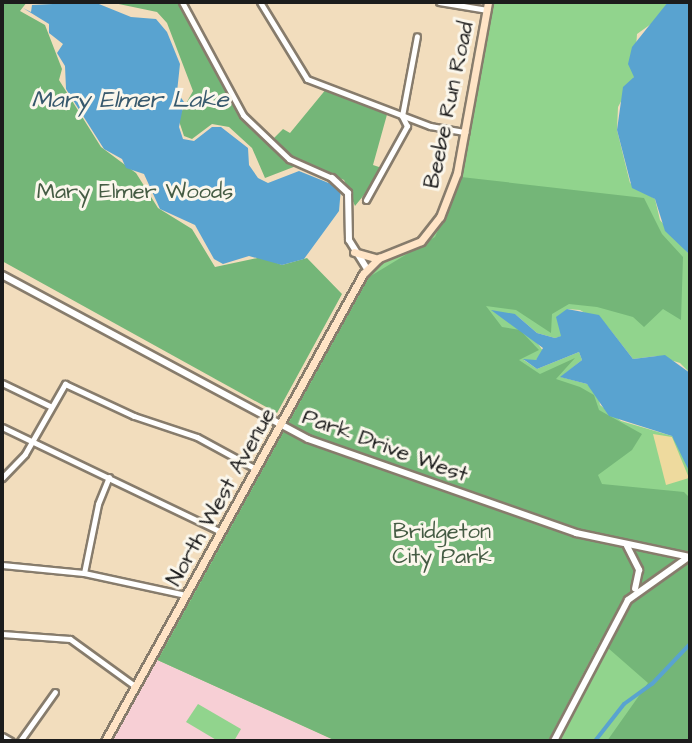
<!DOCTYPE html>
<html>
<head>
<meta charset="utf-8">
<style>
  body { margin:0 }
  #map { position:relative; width:692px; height:743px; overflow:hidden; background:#f2ddbd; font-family:"Architects Daughter",sans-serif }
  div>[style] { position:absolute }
  .built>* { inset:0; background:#f7cfd5 }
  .green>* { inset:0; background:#91d48d }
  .forest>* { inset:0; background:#74b678 }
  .sand>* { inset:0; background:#eeda9e }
  .water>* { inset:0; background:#59a3d0 }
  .canal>* { height:4px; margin:-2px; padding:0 2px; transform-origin:2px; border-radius:2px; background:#59a3d0 }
  .roads { filter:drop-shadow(2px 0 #877c6c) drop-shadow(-2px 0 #877c6c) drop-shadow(0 2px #877c6c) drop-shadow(0 -2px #877c6c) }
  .minor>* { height:5px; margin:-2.5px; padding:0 2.5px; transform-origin:2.5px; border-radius:2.5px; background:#fff }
  .tertiary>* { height:6px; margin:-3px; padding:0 3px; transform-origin:3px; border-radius:3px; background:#fff }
  .secondary>* { height:7px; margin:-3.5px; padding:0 3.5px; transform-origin:3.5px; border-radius:3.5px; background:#ffe4c6 }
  span { translate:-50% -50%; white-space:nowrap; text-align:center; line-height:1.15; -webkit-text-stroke:6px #fbf7ec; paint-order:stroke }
  .street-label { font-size:22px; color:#1c1c1c }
  .park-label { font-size:22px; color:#455c44 }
  .water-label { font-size:24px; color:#37596d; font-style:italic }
  .frame { position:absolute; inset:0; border:4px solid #1c1c1c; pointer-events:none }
</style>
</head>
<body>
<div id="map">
  <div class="built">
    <i style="clip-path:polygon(153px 658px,336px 741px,105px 741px)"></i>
  </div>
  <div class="green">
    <i style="clip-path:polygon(492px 2px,668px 2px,658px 19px,637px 34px,634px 77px,618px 107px,617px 130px,630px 183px,655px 199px,660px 220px,688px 253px,690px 373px,680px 363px,657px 356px,633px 359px,608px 327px,580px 310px,567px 309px,562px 336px,555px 338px,537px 333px,515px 314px,544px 352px,536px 360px,524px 360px,537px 369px,579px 352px,582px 360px,561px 377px,587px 384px,598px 394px,600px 405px,621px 421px,672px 436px,679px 446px,690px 473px,690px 741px,337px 741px,153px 658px,366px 276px,381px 262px,420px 246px,450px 204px)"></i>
    <i style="clip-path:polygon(198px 704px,241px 729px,234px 741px,218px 741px,186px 722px)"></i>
  </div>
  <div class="forest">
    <i style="clip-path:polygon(2px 2px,27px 2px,20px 11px,45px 25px,62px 69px,59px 80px,101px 147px,136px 173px,158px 208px,192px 229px,215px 267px,262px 257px,282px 265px,307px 258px,342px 294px,277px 413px,2px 261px)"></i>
    <i style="clip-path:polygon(109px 2px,181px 2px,228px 93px,270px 142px,283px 129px,290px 133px,327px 88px,388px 111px,373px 165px,385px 169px,355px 206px,344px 180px,304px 163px,265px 178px,252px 148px,229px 127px,212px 124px,192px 139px,184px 136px,178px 118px,193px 91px,167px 23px,157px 12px)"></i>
    <i style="clip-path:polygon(461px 177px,644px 198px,662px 234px,683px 257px,681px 320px,663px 309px,644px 327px,633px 317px,597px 307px,569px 304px,552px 314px,551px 333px,516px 310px,486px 306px,502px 327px,520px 330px,539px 350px,519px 360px,540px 374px,575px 358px,556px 379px,580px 387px,594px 395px,599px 410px,642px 434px,632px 450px,598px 475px,602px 484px,684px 492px,690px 498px,690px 741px,607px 741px,648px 683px,600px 641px,548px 741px,336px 741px,153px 658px,160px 656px,369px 277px,435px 237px)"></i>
  </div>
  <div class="sand">
    <i style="clip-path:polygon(653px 434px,672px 437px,689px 478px,666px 485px)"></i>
  </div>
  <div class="water">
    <i style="clip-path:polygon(94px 2px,131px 17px,156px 19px,167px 32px,180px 64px,177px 92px,184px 102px,179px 127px,183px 139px,194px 141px,212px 127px,221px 127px,248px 148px,249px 165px,258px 178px,268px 183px,299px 171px,341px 188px,339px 211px,304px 259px,282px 265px,249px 256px,223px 264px,214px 259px,195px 225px,160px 209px,144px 174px,126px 168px,122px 159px,104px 149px,66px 89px,65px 66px,57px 53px,63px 44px,49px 33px,49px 24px,23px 8px,31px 12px,32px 5px)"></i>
    <i style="clip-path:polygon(668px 2px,690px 2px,690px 288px,688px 253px,665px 231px,655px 199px,632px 188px,617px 130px,623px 87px,634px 77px,628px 64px,632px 47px)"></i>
    <i style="clip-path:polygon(567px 309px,599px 315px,633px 359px,665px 355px,690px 373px,690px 473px,672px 436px,609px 416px,587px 384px,560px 377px,582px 360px,579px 352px,537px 369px,523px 359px,536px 360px,543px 348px,491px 310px,515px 314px,537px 333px,555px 338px,561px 336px,556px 317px)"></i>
  </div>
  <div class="canal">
    <i style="left:595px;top:741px;width:47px;rotate:-51.9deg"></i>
    <i style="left:624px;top:704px;width:34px;rotate:-36deg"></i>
    <i style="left:652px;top:684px;width:55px;rotate:-46.5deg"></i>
  </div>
  <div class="roads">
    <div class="minor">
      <i style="left:182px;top:2px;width:128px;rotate:61.6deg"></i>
      <i style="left:243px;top:115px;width:64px;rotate:43.7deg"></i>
      <i style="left:289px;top:159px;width:47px;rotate:23.8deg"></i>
      <i style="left:260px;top:2px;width:90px;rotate:58.6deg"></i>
      <i style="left:307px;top:79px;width:132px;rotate:20.9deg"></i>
      <i style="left:430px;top:126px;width:36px;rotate:10deg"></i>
      <i style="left:439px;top:2px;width:49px;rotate:9.5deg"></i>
      <i style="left:366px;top:200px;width:85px;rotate:-61deg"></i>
      <i style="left:407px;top:126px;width:11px;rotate:-117deg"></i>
      <i style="left:402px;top:116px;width:81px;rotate:-79.4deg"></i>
      <i style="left:2px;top:383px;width:53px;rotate:25.6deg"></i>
      <i style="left:2px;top:427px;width:243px;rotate:25.6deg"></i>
      <i style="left:2px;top:478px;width:33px;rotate:-46deg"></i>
      <i style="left:25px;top:454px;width:81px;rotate:-60.3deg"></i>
      <i style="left:65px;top:384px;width:76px;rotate:24.9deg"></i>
      <i style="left:134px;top:416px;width:66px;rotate:18.4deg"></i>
      <i style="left:197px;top:437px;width:67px;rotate:28.5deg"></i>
      <i style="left:2px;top:565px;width:82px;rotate:5.6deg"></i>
      <i style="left:84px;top:573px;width:104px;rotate:12.2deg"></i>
      <i style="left:84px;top:573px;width:70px;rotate:-78.5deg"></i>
      <i style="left:98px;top:504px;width:29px;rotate:-68deg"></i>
      <i style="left:2px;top:634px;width:68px;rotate:4.2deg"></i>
      <i style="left:70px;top:639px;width:80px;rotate:35.9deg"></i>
      <i style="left:2px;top:736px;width:10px;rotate:29deg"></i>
      <i style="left:20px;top:741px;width:60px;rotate:-54.5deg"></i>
    </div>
    <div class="tertiary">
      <i style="left:332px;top:178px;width:22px;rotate:43deg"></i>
      <i style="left:348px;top:193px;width:47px;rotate:88.8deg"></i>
      <i style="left:349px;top:240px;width:34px;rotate:58deg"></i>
      <i style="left:2px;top:275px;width:347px;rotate:28.2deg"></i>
      <i style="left:308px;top:439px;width:284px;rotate:19.3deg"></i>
      <i style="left:576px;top:533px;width:116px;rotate:11.9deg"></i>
      <i style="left:627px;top:546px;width:27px;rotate:63deg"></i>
      <i style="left:639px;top:570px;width:19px;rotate:102deg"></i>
      <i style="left:554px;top:741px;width:159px;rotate:-62.3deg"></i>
      <i style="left:628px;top:600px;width:72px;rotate:-35.4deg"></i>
    </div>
    <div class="secondary">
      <i style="left:354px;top:252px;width:25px;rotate:16deg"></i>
      <i style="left:105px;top:741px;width:534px;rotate:-61.08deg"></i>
      <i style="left:363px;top:274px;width:23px;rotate:-45deg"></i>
      <i style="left:379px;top:258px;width:45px;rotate:-22deg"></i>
      <i style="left:421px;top:241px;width:31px;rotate:-52deg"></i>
      <i style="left:440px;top:217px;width:47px;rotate:-68.9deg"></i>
      <i style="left:457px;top:173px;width:174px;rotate:-79.7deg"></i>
    </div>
  </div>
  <div class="street-label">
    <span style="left:449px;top:105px;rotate:-78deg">Beebe Run Road</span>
    <span style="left:385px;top:446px;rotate:20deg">Park Drive West</span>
    <span style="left:221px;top:497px;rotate:-61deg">North West Avenue</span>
  </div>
  <div class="park-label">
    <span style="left:135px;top:192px">Mary Elmer Woods</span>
    <span style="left:442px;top:544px">Bridgeton<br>City Park</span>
  </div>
  <div class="water-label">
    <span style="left:130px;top:101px">Mary Elmer Lake</span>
  </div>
  <div class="frame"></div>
</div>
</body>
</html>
